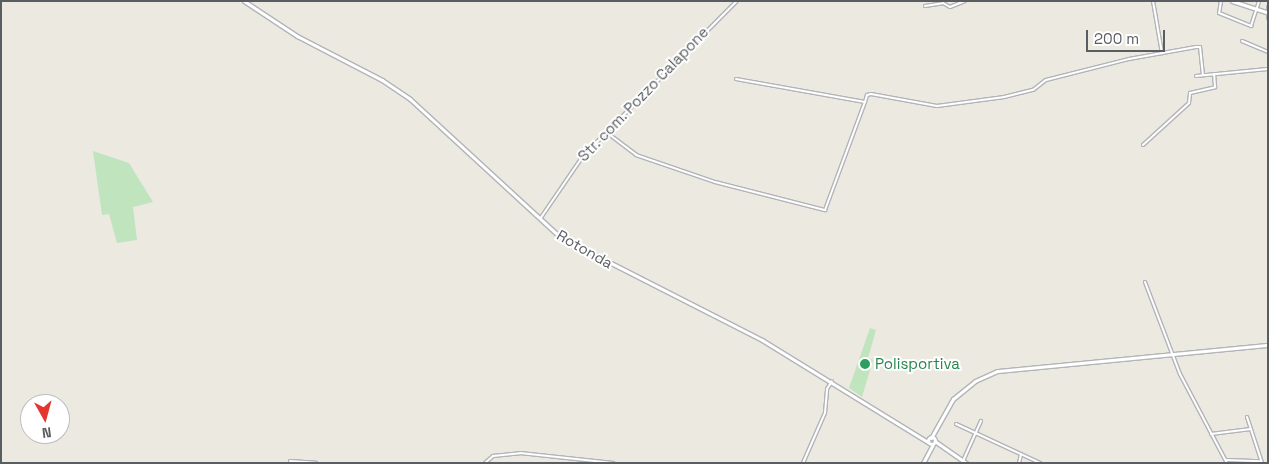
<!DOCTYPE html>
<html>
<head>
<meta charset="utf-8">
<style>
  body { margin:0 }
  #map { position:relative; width:1269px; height:464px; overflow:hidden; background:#ece9e1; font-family:"Space Grotesk",sans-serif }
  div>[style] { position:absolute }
  .green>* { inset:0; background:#bfe4be }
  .roads { filter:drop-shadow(1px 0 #b2b4b8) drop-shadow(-1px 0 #b2b4b8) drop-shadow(0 1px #b2b4b8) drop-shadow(0 -1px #b2b4b8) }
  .minor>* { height:2px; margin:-1px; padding:0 1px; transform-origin:1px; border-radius:1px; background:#fff }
  .tertiary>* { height:2.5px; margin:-1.25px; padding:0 1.25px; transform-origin:1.25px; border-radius:1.25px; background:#fff }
  .secondary>* { height:3px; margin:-1.5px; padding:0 1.5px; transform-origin:1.5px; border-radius:1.5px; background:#fff }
  .secondary>.ring { margin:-1.5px; padding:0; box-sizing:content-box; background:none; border:3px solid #fff; border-radius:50% }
  .dots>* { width:14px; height:14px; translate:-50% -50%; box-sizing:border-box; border:2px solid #fff; border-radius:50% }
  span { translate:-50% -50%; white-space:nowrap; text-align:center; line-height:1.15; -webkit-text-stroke:4px #fff; paint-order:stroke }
  .street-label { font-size:15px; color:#5a5d62 }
  .leisure-label { font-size:15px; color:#27864d }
  .left { translate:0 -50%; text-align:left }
  .frame { position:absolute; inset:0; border:2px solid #5a5d62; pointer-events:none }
  .north { position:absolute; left:20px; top:394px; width:50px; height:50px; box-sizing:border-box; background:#fff; border:1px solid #bdbec0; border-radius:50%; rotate:173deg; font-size:14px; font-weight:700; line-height:20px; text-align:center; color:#5a5d62 }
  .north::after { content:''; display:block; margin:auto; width:18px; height:22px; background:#e4362f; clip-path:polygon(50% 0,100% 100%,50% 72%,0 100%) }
  .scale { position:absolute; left:1086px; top:30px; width:79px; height:22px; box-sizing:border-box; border:2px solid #5a5d62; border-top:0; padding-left:6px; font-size:15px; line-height:18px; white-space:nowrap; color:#5a5d62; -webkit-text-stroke:4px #fff; paint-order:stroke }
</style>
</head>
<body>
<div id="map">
  <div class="green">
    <i style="clip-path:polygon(93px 151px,129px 163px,153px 202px,133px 207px,137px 240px,117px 243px,109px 214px,102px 215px)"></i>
    <i style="clip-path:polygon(870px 328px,876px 330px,868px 358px,873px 360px,862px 397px,849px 388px)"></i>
  </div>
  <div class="roads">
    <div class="minor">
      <i style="left:1153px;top:1px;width:53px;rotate:80.2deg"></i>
      <i style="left:1221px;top:1px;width:12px;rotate:99deg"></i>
      <i style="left:1219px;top:13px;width:35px;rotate:22deg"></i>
      <i style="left:1251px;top:26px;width:26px;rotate:-72deg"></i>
      <i style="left:925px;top:6px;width:18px;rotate:-9deg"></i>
      <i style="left:943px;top:3px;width:8px;rotate:30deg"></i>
      <i style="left:950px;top:7px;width:16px;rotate:-22deg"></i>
      <i style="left:1268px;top:7px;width:11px;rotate:90deg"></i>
      <i style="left:1242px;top:41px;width:28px;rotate:23deg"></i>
      <i style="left:1196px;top:76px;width:72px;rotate:-5.6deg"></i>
      <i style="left:736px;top:79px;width:131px;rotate:10.1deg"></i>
      <i style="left:865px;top:102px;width:7px;rotate:-74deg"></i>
      <i style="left:867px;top:95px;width:4px;rotate:-14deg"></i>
      <i style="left:871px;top:94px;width:67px;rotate:10.3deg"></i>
      <i style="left:937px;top:106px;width:68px;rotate:-7.7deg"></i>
      <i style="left:1004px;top:97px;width:30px;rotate:-14deg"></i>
      <i style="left:1033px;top:90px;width:16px;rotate:-38deg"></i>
      <i style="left:1046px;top:80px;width:86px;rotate:-14.2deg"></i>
      <i style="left:1129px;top:59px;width:68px;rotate:-10.2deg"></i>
      <i style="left:1196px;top:47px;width:4px"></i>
      <i style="left:1200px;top:47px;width:28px;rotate:84deg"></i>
      <i style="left:606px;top:132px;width:38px;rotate:37deg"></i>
      <i style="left:636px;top:155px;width:83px;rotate:18.9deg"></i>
      <i style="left:715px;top:182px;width:114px;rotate:14.3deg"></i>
      <i style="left:825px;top:210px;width:115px;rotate:-69.7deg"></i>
      <i style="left:1143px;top:145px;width:62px;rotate:-42.4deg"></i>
      <i style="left:1189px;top:103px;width:10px;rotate:-84deg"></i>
      <i style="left:1190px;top:93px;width:26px;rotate:-13deg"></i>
      <i style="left:1215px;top:87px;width:13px;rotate:-94deg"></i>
      <i style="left:540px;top:219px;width:76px;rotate:-55.7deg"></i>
      <i style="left:583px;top:156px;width:218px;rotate:-45.2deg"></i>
      <i style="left:1145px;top:282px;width:98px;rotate:69.2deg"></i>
      <i style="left:1180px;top:374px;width:101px;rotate:62.2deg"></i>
      <i style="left:1247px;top:417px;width:48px;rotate:71.9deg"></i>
      <i style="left:956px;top:424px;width:93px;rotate:24.9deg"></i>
      <i style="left:1211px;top:434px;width:40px;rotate:-7.1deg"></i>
      <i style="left:1226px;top:460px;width:35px;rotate:2deg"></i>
      <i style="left:290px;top:461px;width:26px;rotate:4deg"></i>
      <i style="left:963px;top:461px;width:44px;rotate:-65.8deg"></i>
      <i style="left:485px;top:463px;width:11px;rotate:-41deg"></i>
      <i style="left:493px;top:456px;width:27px;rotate:-6deg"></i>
      <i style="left:520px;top:453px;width:94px;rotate:6.1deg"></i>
      <i style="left:803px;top:463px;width:55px;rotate:-66.3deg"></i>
      <i style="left:825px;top:413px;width:24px;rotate:-85deg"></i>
      <i style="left:827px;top:389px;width:9px;rotate:-58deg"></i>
      <i style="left:1019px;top:463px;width:9px;rotate:-77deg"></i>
    </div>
    <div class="tertiary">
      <i style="left:935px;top:441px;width:38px;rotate:35deg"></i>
    </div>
    <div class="secondary">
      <i style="left:244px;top:1px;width:64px;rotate:33.4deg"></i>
      <i style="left:297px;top:36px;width:96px;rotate:27.4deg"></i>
      <i style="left:382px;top:80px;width:34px;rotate:34deg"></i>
      <i style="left:410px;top:99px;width:204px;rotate:42.6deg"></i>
      <i style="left:560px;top:237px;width:227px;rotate:27deg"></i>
      <i style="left:762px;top:340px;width:195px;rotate:31.6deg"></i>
      <i style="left:1232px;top:1px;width:38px;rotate:18deg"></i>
      <i class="ring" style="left:928.5px;top:437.5px;width:4px;height:4px"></i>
      <i style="left:931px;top:438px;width:45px;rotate:-60.6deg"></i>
      <i style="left:953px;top:399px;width:28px;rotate:-39deg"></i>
      <i style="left:975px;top:381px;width:24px;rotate:-24deg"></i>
      <i style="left:997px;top:371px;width:272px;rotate:-5.5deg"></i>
      <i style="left:923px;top:463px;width:21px;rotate:-62deg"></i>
    </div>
  </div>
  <div class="dots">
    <i style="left:865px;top:364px;background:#2e9e5b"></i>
  </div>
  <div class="street-label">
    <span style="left:643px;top:94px;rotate:-46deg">Str. com. Pozzo Calapone</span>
    <span style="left:585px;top:249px;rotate:30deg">Rotonda</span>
  </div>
  <div class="leisure-label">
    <span class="left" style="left:875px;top:364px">Polisportiva</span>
  </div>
  <div class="frame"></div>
  <div class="north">N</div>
  <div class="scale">200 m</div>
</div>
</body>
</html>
